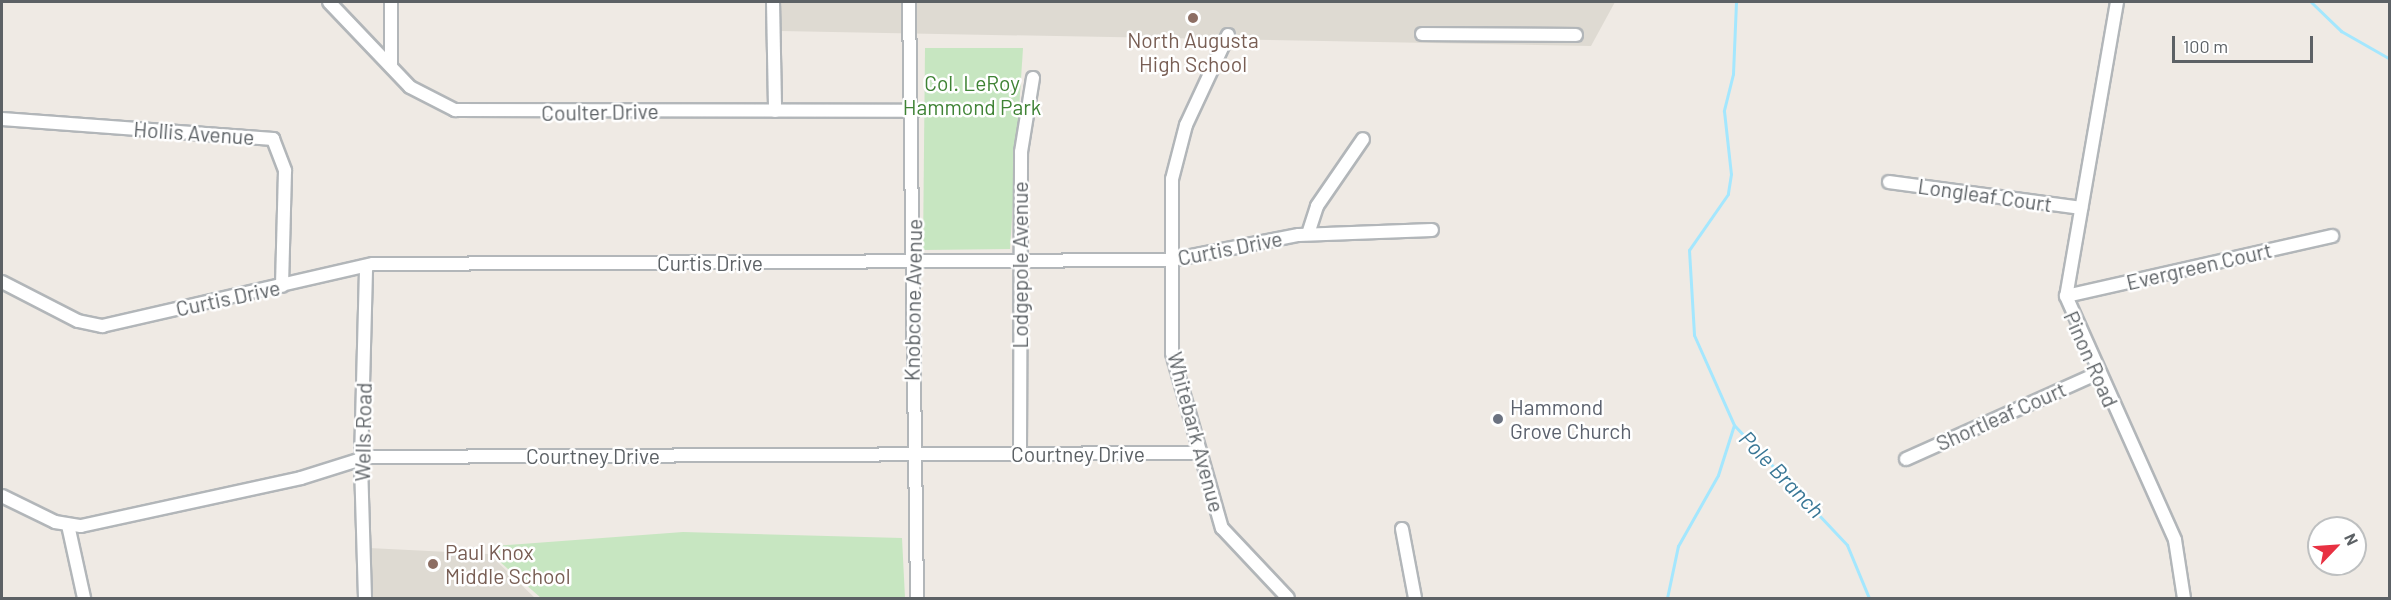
<!DOCTYPE html>
<html>
<head>
<meta charset="utf-8">
<style>
  body { margin:0 }
  #map { position:relative; width:2391px; height:600px; overflow:hidden; background:#efeae4; font-family:Barlow,sans-serif }
  div>[style] { position:absolute }
  .education>* { inset:0; background:#dedad2 }
  .green>* { inset:0; background:#c7e6c1 }
  .stream>* { height:3px; margin:-1.5px; padding:0 1.5px; transform-origin:1.5px; border-radius:1.5px; background:#a4e7fe }
  .roads { filter:drop-shadow(2px 0 #b2b6b9) drop-shadow(-2px 0 #b2b6b9) drop-shadow(0 2px #b2b6b9) drop-shadow(0 -2px #b2b6b9) }
  .minor>* { height:12px; margin:-6px; padding:0 6px; transform-origin:6px; border-radius:6px; background:#fff }
  .dots>* { width:16px; height:16px; translate:-50% -50%; box-sizing:border-box; border:3px solid #fff; border-radius:50% }
  span { translate:-50% -50%; white-space:nowrap; text-align:center; line-height:1.15; -webkit-text-stroke:5px #fff; paint-order:stroke }
  .education-label { font-size:21px; color:#785e54 }
  .left { translate:0 -50%; text-align:left }
  .park-label { font-size:21px; color:#3f8335 }
  .street-label { font-size:21px; color:#5c6165 }
  .worship-label { font-size:21px; color:#5b616d }
  .water-label { font-size:22px; color:#397796; font-style:italic }
  .frame { position:absolute; inset:0; border:3px solid #5c6165; pointer-events:none }
  .north { position:absolute; left:2307px; top:516px; width:60px; height:60px; box-sizing:border-box; background:#fff; border:2px solid #bec0c1; border-radius:50%; rotate:65deg; font-size:16px; font-weight:700; line-height:24px; text-align:center; color:#5c6165 }
  .north::after { content:''; display:block; margin:auto; width:21px; height:27px; background:#e83142; clip-path:polygon(50% 0,100% 100%,50% 72%,0 100%) }
  .scale { position:absolute; left:2172px; top:36px; width:141px; height:27px; box-sizing:border-box; border:3px solid #5c6165; border-top:0; padding-left:8px; font-size:18px; line-height:21px; white-space:nowrap; color:#5c6165; -webkit-text-stroke:4px #fff; paint-order:stroke }
</style>
</head>
<body>
<div id="map">
  <div class="education">
    <i style="clip-path:polygon(779px 2px,1615px 2px,1591px 46px,780px 31px)"></i>
    <i style="clip-path:polygon(369px 548px,489px 554px,535px 598px,371px 598px)"></i>
  </div>
  <div class="green">
    <i style="clip-path:polygon(925px 48px,1023px 48px,1010px 249px,923px 250px)"></i>
    <i style="clip-path:polygon(683px 532px,902px 538px,905px 598px,541px 598px,499px 561px,493px 546px)"></i>
  </div>
  <div class="stream">
    <i style="left:1736px;top:2px;width:72px;rotate:92.4deg"></i>
    <i style="left:1733px;top:74px;width:38px;rotate:104deg"></i>
    <i style="left:1724px;top:111px;width:63px;rotate:83.7deg"></i>
    <i style="left:1731px;top:174px;width:20px;rotate:99deg"></i>
    <i style="left:1728px;top:194px;width:68px;rotate:124.9deg"></i>
    <i style="left:1689px;top:250px;width:85px;rotate:86.6deg"></i>
    <i style="left:1694px;top:335px;width:98px;rotate:66deg"></i>
    <i style="left:1734px;top:425px;width:165px;rotate:46.7deg"></i>
    <i style="left:1847px;top:545px;width:57px;rotate:67.5deg"></i>
    <i style="left:2311px;top:2px;width:42px;rotate:44deg"></i>
    <i style="left:2341px;top:31px;width:56px;rotate:29.7deg"></i>
    <i style="left:1667px;top:598px;width:53px;rotate:-78.1deg"></i>
    <i style="left:1678px;top:546px;width:81px;rotate:-60.6deg"></i>
    <i style="left:1718px;top:475px;width:52px;rotate:-72.3deg"></i>
  </div>
  <div class="roads">
    <div class="minor">
      <i style="left:329px;top:2px;width:117px;rotate:46.4deg"></i>
      <i style="left:410px;top:87px;width:51px;rotate:27.1deg"></i>
      <i style="left:455px;top:110px;width:459px;rotate:0.1deg"></i>
      <i style="left:773px;top:2px;width:109px;rotate:88.9deg"></i>
      <i style="left:909px;top:2px;width:596px;rotate:89.23deg"></i>
      <i style="left:2117px;top:2px;width:298px;rotate:99.8deg"></i>
      <i style="left:2066px;top:296px;width:267px;rotate:65.9deg"></i>
      <i style="left:2175px;top:540px;width:59px;rotate:81.2deg"></i>
      <i style="left:1422px;top:34px;width:154px;rotate:0.4deg"></i>
      <i style="left:1228px;top:35px;width:99px;rotate:115deg"></i>
      <i style="left:1186px;top:125px;width:56px;rotate:104.5deg"></i>
      <i style="left:1172px;top:179px;width:174px;rotate:90deg"></i>
      <i style="left:1172px;top:353px;width:182px;rotate:74.1deg"></i>
      <i style="left:1222px;top:528px;width:96px;rotate:46.7deg"></i>
      <i style="left:391px;top:66px;width:64px;rotate:-90deg"></i>
      <i style="left:2px;top:119px;width:272px;rotate:4.2deg"></i>
      <i style="left:273px;top:139px;width:34px;rotate:69deg"></i>
      <i style="left:285px;top:171px;width:115px;rotate:91.5deg"></i>
      <i style="left:1889px;top:182px;width:194px;rotate:7.7deg"></i>
      <i style="left:1308px;top:234px;width:29px;rotate:-72deg"></i>
      <i style="left:1317px;top:206px;width:81px;rotate:-55.5deg"></i>
      <i style="left:2px;top:282px;width:85px;rotate:27.2deg"></i>
      <i style="left:78px;top:321px;width:25px;rotate:12deg"></i>
      <i style="left:102px;top:326px;width:278px;rotate:-12.9deg"></i>
      <i style="left:373px;top:264px;width:798px;rotate:-0.29deg"></i>
      <i style="left:1171px;top:260px;width:130px;rotate:-11.1deg"></i>
      <i style="left:1299px;top:235px;width:133px;rotate:-2.2deg"></i>
      <i style="left:2066px;top:296px;width:273px;rotate:-12.7deg"></i>
      <i style="left:1020px;top:453px;width:301px;rotate:-89.8deg"></i>
      <i style="left:1021px;top:152px;width:75px;rotate:-80.8deg"></i>
      <i style="left:1906px;top:459px;width:208px;rotate:-24.1deg"></i>
      <i style="left:2px;top:496px;width:59px;rotate:26.1deg"></i>
      <i style="left:55px;top:522px;width:26px;rotate:9deg"></i>
      <i style="left:81px;top:526px;width:225px;rotate:-12.3deg"></i>
      <i style="left:301px;top:478px;width:70px;rotate:-17.4deg"></i>
      <i style="left:368px;top:457px;width:830px;rotate:-0.28deg"></i>
      <i style="left:68px;top:525px;width:75px;rotate:77.6deg"></i>
      <i style="left:1402px;top:529px;width:70px;rotate:79.3deg"></i>
      <i style="left:365px;top:598px;width:137px;rotate:-91.7deg"></i>
      <i style="left:361px;top:461px;width:195px;rotate:-88.5deg"></i>
    </div>
  </div>
  <div class="dots">
    <i style="left:1193px;top:18px;background:#8d6e63"></i>
    <i style="left:1498px;top:419px;background:#6b7280"></i>
    <i style="left:433px;top:564px;background:#8d6e63"></i>
  </div>
  <div class="education-label">
    <span style="left:1193px;top:52px">North Augusta<br>High School</span>
    <span class="left" style="left:445px;top:564px">Paul Knox<br>Middle School</span>
  </div>
  <div class="park-label">
    <span style="left:972px;top:95px">Col. LeRoy<br>Hammond Park</span>
  </div>
  <div class="street-label">
    <span style="left:600px;top:112px;rotate:-1deg">Coulter Drive</span>
    <span style="left:194px;top:133px;rotate:4deg">Hollis Avenue</span>
    <span style="left:1985px;top:195px;rotate:8deg">Longleaf Court</span>
    <span style="left:1230px;top:248px;rotate:-11deg">Curtis Drive</span>
    <span style="left:710px;top:263px">Curtis Drive</span>
    <span style="left:1020px;top:265px;rotate:-90deg">Lodgepole Avenue</span>
    <span style="left:2199px;top:266px;rotate:-13deg">Evergreen Court</span>
    <span style="left:228px;top:298px;rotate:-12deg">Curtis Drive</span>
    <span style="left:913px;top:300px;rotate:-89deg">Knobcone Avenue</span>
    <span style="left:2091px;top:359px;rotate:66deg">Pinon Road</span>
    <span style="left:2001px;top:416px;rotate:-24deg">Shortleaf Court</span>
    <span style="left:363px;top:432px;rotate:-89deg">Wells Road</span>
    <span style="left:1196px;top:432px;rotate:75deg">Whitebark Avenue</span>
    <span style="left:1078px;top:454px">Courtney Drive</span>
    <span style="left:593px;top:456px">Courtney Drive</span>
  </div>
  <div class="worship-label">
    <span class="left" style="left:1510px;top:419px">Hammond<br>Grove Church</span>
  </div>
  <div class="water-label">
    <span style="left:1782px;top:474px;rotate:46deg">Pole Branch</span>
  </div>
  <div class="frame"></div>
  <div class="north">N</div>
  <div class="scale">100 m</div>
</div>
</body>
</html>
